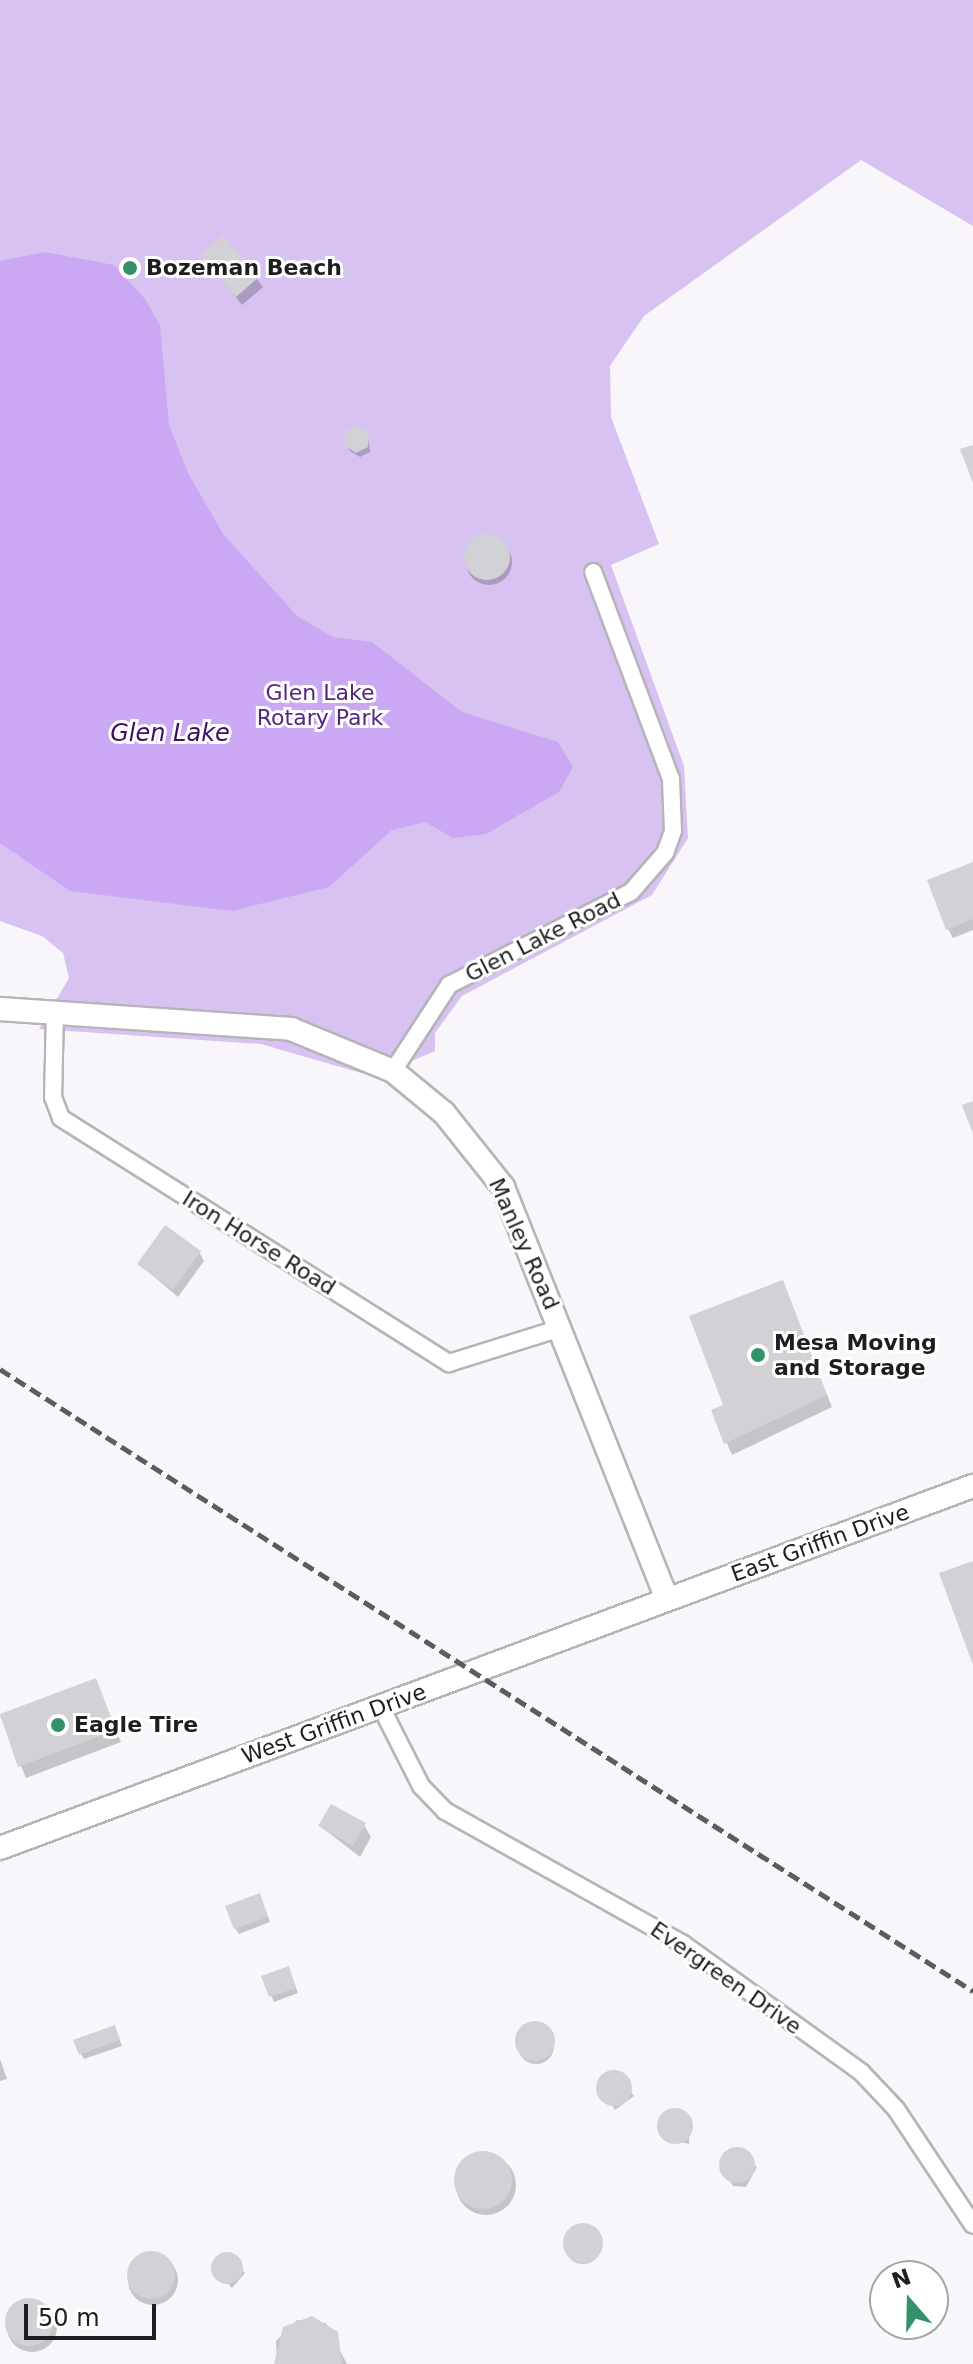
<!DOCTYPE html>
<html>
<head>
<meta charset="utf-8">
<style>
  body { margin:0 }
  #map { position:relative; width:973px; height:2364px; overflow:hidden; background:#f8f6fa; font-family:"DejaVu Sans",sans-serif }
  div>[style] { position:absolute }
  .green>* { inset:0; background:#d8c2f2 }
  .water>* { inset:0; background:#cba8f4 }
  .shadow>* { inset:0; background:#0003 }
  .round { border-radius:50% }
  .building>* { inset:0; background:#d2d1d5 }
  .roads { filter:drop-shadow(2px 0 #b6b4b8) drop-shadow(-2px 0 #b6b4b8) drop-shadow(0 2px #b6b4b8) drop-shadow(0 -2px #b6b4b8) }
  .street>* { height:16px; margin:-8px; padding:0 8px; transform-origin:8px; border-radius:8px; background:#fff }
  .secondary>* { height:22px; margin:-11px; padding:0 11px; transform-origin:11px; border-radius:11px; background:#fff }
  .rail>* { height:5px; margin-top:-2.5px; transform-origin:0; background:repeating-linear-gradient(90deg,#5d5b5e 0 12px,transparent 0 18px) }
  .dots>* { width:22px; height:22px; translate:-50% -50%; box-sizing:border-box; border:4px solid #fff; border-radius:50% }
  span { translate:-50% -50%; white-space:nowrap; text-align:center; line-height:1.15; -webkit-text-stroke:6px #fff; paint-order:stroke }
  .poi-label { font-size:22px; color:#1e1d1f; font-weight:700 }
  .left { translate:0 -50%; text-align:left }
  .park-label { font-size:22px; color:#55267d }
  .street-label { font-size:22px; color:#1e1d1f }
  .water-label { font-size:24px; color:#410c66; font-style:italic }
  .north { position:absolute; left:869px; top:2260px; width:80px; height:80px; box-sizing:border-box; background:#fff; border:2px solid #a5a5a5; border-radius:50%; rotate:340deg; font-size:22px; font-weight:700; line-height:32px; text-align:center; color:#1e1d1f }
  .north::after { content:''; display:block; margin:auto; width:28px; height:36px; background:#34926a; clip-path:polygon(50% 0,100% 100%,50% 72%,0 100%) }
  .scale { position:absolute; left:24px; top:2304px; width:132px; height:36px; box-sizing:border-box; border:4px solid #1e1d1f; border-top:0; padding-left:10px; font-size:24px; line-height:28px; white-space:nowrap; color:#1e1d1f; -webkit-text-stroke:6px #fff; paint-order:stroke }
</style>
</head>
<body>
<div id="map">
  <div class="green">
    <i style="clip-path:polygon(0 0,973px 0,973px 226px,861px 160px,644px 316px,610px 366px,611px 417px,659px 544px,611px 565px,684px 766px,688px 838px,652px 895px,462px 996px,435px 1033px,435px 1051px,375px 1077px,261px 1044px,39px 1029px,69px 978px,63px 953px,42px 936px,0 921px)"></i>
  </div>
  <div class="water">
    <i style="clip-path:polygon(45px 252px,114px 265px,145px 299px,160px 325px,169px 425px,188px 473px,223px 534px,297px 616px,333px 637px,372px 642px,462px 712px,558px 742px,573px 767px,559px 792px,486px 834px,453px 838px,425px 822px,392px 830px,329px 887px,232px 911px,70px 891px,0 843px,0 261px)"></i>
  </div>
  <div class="shadow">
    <i style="clip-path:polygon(223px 238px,263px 287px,242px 305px,202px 255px)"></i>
    <i style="clip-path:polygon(368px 435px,370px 452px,360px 457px,350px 451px,347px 445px)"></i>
    <i class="round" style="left:466px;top:539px;width:46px;height:46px"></i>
    <i style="clip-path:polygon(973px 864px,973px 930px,953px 938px,948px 929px)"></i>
    <i style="clip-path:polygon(199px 1252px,204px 1261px,178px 1297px,139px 1264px)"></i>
    <i style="clip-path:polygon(782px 1283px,832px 1407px,732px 1455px,713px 1411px,726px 1406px)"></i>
    <i style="clip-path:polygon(95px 1680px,121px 1742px,26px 1778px,0 1716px)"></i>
    <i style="clip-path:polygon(364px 1825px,371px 1837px,360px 1857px,320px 1826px)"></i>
    <i style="clip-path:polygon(262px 1901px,270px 1922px,239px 1934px,235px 1928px)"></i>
    <i style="clip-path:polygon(291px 1974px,298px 1993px,274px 2002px,264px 1977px)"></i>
    <i class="round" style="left:518px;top:2028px;width:36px;height:36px"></i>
    <i style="clip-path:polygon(117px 2032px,122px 2046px,84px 2059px,81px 2054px)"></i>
    <i style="clip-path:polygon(0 2059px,7px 2079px,0 2081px)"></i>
    <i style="clip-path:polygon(616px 2072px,634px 2096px,615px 2110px,599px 2085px)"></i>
    <i style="clip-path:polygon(675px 2110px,690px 2120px,689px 2144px,664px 2138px,663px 2115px)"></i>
    <i style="clip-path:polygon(734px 2150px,757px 2167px,746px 2187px,733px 2186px,722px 2169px)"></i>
    <i class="round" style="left:456px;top:2155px;width:60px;height:60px"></i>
    <i class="round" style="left:565px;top:2228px;width:36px;height:36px"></i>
    <i class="round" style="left:128px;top:2255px;width:50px;height:50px"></i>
    <i style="clip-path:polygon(229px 2255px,245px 2273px,232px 2288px,214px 2268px)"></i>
    <i class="round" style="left:7px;top:2302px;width:50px;height:50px"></i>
    <i style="clip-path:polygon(297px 2320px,326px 2323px,347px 2364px,277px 2364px,276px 2341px)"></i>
  </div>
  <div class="building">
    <i style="clip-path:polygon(223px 235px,259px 277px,236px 297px,200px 255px)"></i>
    <i style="clip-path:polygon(357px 426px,369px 433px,368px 447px,356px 453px,344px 445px,345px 432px)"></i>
    <i style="clip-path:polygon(973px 445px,973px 483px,960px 449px)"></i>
    <i class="round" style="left:464px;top:534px;width:46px;height:46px"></i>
    <i style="clip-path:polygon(973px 862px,973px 919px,946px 930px,927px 880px)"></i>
    <i style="clip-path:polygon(973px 1101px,973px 1134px,962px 1105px)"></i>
    <i style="clip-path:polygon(165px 1225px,201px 1251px,173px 1290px,137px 1264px)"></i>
    <i style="clip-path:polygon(783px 1280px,827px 1395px,724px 1444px,711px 1410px,723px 1405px,689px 1316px)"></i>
    <i style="clip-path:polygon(973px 1561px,973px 1665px,939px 1573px)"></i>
    <i style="clip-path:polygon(96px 1678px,116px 1730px,18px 1767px,0 1714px)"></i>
    <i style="clip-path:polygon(331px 1804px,366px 1823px,353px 1846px,318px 1826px)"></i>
    <i style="clip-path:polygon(260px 1893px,268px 1917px,234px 1929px,225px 1906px)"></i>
    <i style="clip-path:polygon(289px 1966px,296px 1988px,269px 1997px,261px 1976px)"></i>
    <i class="round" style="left:515px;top:2021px;width:40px;height:40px"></i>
    <i style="clip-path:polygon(115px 2025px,120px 2040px,79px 2055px,73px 2040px)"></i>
    <i class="round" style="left:596px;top:2070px;width:36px;height:36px"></i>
    <i class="round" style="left:657px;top:2108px;width:36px;height:36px"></i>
    <i class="round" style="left:719px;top:2147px;width:36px;height:36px"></i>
    <i class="round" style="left:454px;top:2151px;width:58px;height:58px"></i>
    <i class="round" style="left:563px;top:2223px;width:40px;height:40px"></i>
    <i class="round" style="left:127px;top:2251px;width:48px;height:48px"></i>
    <i class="round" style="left:211px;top:2252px;width:32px;height:32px"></i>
    <i class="round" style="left:5px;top:2298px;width:48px;height:48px"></i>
    <i style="clip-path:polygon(312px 2316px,338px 2332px,342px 2364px,274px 2364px,283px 2327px)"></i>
  </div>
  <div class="roads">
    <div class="street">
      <i style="left:55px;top:1011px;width:86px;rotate:91.3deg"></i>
      <i style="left:53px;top:1097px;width:22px;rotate:69deg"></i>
      <i style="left:61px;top:1118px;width:459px;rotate:32.3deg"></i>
      <i style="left:449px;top:1363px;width:117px;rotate:-17.4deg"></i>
      <i style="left:393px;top:1071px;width:103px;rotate:-56.9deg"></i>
      <i style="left:449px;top:985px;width:204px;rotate:-27.1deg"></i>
      <i style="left:631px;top:892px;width:52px;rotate:-48.9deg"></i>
      <i style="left:665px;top:853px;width:23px;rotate:-70deg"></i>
      <i style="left:673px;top:831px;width:52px;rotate:-92.2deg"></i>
      <i style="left:671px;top:779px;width:221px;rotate:-110.6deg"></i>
      <i style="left:381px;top:1707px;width:89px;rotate:63.1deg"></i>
      <i style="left:421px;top:1786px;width:35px;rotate:46deg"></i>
      <i style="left:445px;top:1811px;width:273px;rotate:29.2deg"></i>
      <i style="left:683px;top:1944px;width:219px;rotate:35.7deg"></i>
      <i style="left:861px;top:2072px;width:51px;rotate:46.6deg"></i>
      <i style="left:896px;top:2109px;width:139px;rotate:56.4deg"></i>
    </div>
    <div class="secondary">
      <i style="left:0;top:1009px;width:292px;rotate:3.9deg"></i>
      <i style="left:291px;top:1029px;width:110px;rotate:22.4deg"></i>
      <i style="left:393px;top:1071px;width:66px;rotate:39.5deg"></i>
      <i style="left:444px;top:1113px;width:95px;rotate:51.4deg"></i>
      <i style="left:503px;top:1187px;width:443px;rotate:68.3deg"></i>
      <i style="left:0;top:1848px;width:1038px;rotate:-20.41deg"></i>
    </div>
  </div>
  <div class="rail">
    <i style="left:0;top:1369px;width:1155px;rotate:32.59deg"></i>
  </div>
  <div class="dots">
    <i style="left:130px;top:268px;background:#34926a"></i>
    <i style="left:758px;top:1355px;background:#34926a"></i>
    <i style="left:58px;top:1725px;background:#34926a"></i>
  </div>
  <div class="poi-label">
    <span class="left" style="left:146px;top:268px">Bozeman Beach</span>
    <span class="left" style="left:774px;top:1355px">Mesa Moving<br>and Storage</span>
    <span class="left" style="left:74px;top:1725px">Eagle Tire</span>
  </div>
  <div class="park-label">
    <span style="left:320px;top:705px">Glen Lake<br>Rotary Park</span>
  </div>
  <div class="street-label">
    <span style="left:543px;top:937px;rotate:-27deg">Glen Lake Road</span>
    <span style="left:259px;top:1243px;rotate:32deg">Iron Horse Road</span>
    <span style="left:524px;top:1244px;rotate:66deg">Manley Road</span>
    <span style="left:820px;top:1543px;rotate:-20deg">East Griffin Drive</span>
    <span style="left:334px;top:1724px;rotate:-20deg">West Griffin Drive</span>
    <span style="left:726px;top:1978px;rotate:35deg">Evergreen Drive</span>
  </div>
  <div class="water-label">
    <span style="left:170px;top:734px">Glen Lake</span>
  </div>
  <div class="north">N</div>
  <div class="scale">50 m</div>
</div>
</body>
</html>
